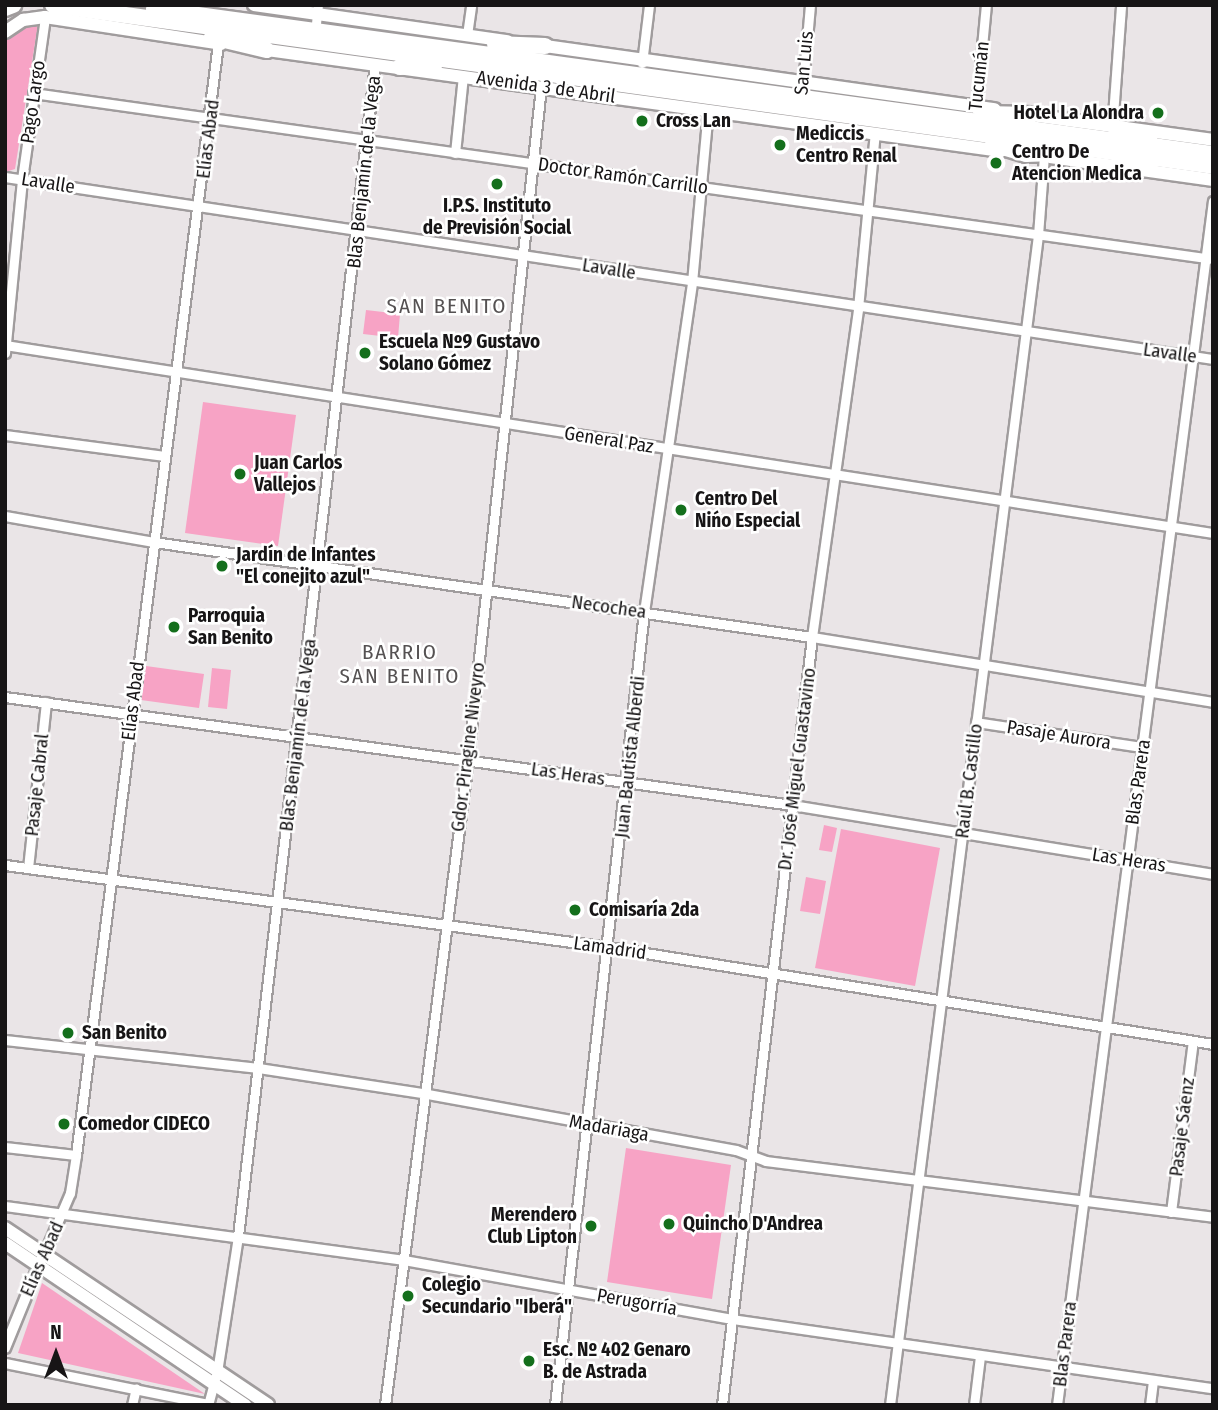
<!DOCTYPE html>
<html>
<head>
<meta charset="utf-8">
<style>
  body { margin:0 }
  #map { position:relative; width:1218px; height:1410px; overflow:hidden; background:#eae5e7; font-family:"Fira Sans Condensed",sans-serif }
  div>[style] { position:absolute }
  .green>* { inset:0; background:#f7a3c5 }
  .roads { filter:drop-shadow(2px 0 #a09c9d) drop-shadow(-2px 0 #a09c9d) drop-shadow(0 2px #a09c9d) drop-shadow(0 -2px #a09c9d) }
  .minor>* { height:9px; margin:-4.5px; padding:0 4.5px; transform-origin:4.5px; border-radius:4.5px; background:#fff }
  .tertiary>* { height:10px; margin:-5px; padding:0 5px; transform-origin:5px; border-radius:5px; background:#fff }
  .secondary>* { height:12px; margin:-6px; padding:0 6px; transform-origin:6px; border-radius:6px; background:#fff }
  .trunk>* { height:16px; margin:-8px; padding:0 8px; transform-origin:8px; border-radius:8px; background:#fff }
  .dots>* { width:19px; height:19px; translate:-50% -50%; box-sizing:border-box; border:4px solid #fff; border-radius:50% }
  span { translate:-50% -50%; white-space:nowrap; text-align:center; line-height:1.15; -webkit-text-stroke:5px #fff; paint-order:stroke }
  .street-label { font-size:19px; color:#171516 }
  .poi-label { font-size:19px; color:#171516; font-weight:700 }
  .right { translate:-100% -50%; text-align:right }
  .left { translate:0 -50%; text-align:left }
  .neighbourhood-label { font-size:21px; color:#555152; letter-spacing:2px }
  .frame { position:absolute; inset:0; border:7px solid #171516; pointer-events:none }
  .north { position:absolute; left:21px; top:1319px; width:70px; height:70px; -webkit-text-stroke:5px #fff; paint-order:stroke; rotate:0deg; font-size:19px; font-weight:700; line-height:28px; text-align:center; color:#171516 }
  .north::after { content:''; display:block; margin:auto; width:24px; height:32px; background:#171516; clip-path:polygon(50% 0,100% 100%,50% 72%,0 100%) }
</style>
</head>
<body>
<div id="map">
  <div class="green">
    <i style="clip-path:polygon(38px 24px,15px 169px,5px 172px,5px 35px,16px 26px)"></i>
    <i style="clip-path:polygon(366px 310px,400px 314px,398px 338px,363px 334px)"></i>
    <i style="clip-path:polygon(203px 402px,296px 415px,278px 546px,185px 533px)"></i>
    <i style="clip-path:polygon(146px 666px,204px 674px,199px 708px,141px 700px)"></i>
    <i style="clip-path:polygon(212px 668px,231px 670px,227px 709px,208px 707px)"></i>
    <i style="clip-path:polygon(824px 825px,837px 828px,832px 852px,819px 850px)"></i>
    <i style="clip-path:polygon(841px 829px,940px 848px,915px 986px,815px 968px)"></i>
    <i style="clip-path:polygon(806px 877px,826px 881px,820px 914px,800px 911px)"></i>
    <i style="clip-path:polygon(626px 1148px,731px 1165px,712px 1299px,607px 1282px)"></i>
    <i style="clip-path:polygon(42px 1283px,205px 1394px,18px 1353px)"></i>
  </div>
  <div class="roads">
    <div class="minor">
      <i style="left:315px;top:33px;width:28px;rotate:-84deg"></i>
      <i style="left:467px;top:35px;width:30px;rotate:-82deg"></i>
      <i style="left:642px;top:63px;width:58px;rotate:-83.1deg"></i>
      <i style="left:803px;top:85px;width:80px;rotate:-85deg"></i>
      <i style="left:33px;top:93px;width:1192px;rotate:8.01deg"></i>
      <i style="left:976px;top:110px;width:105px;rotate:-84.6deg"></i>
      <i style="left:1112px;top:129px;width:124px;rotate:-85.8deg"></i>
      <i style="left:455px;top:153px;width:77px;rotate:-84.1deg"></i>
      <i style="left:5px;top:177px;width:1222px;rotate:8.57deg"></i>
      <i style="left:5px;top:345px;width:1223px;rotate:8.85deg"></i>
      <i style="left:5px;top:353px;width:175px;rotate:-84.4deg"></i>
      <i style="left:22px;top:179px;width:164px;rotate:-81.9deg"></i>
      <i style="left:5px;top:435px;width:161px;rotate:7.5deg"></i>
      <i style="left:5px;top:516px;width:151px;rotate:9.9deg"></i>
      <i style="left:154px;top:542px;width:665px;rotate:8.22deg"></i>
      <i style="left:812px;top:637px;width:406px;rotate:9.2deg"></i>
      <i style="left:5px;top:697px;width:794px;rotate:7.81deg"></i>
      <i style="left:792px;top:805px;width:427px;rotate:9.3deg"></i>
      <i style="left:976px;top:722px;width:168px;rotate:8.6deg"></i>
      <i style="left:5px;top:865px;width:609px;rotate:7.74deg"></i>
      <i style="left:608px;top:947px;width:613px;rotate:9.11deg"></i>
      <i style="left:28px;top:868px;width:167px;rotate:-83.8deg"></i>
      <i style="left:5px;top:1040px;width:255px;rotate:6.3deg"></i>
      <i style="left:258px;top:1068px;width:166px;rotate:8.7deg"></i>
      <i style="left:422px;top:1093px;width:319px;rotate:10.3deg"></i>
      <i style="left:736px;top:1150px;width:32px;rotate:20deg"></i>
      <i style="left:766px;top:1161px;width:450px;rotate:7.1deg"></i>
      <i style="left:5px;top:1147px;width:71px;rotate:6.4deg"></i>
      <i style="left:5px;top:1206px;width:403px;rotate:7.7deg"></i>
      <i style="left:404px;top:1260px;width:333px;rotate:10.2deg"></i>
      <i style="left:732px;top:1319px;width:486px;rotate:8.2deg"></i>
      <i style="left:1171px;top:1212px;width:172px;rotate:-82.7deg"></i>
      <i style="left:43px;top:1256px;width:69px;rotate:-66.8deg"></i>
      <i style="left:70px;top:1193px;width:38px;rotate:-81deg"></i>
      <i style="left:76px;top:1155px;width:1121px;rotate:-82.72deg"></i>
      <i style="left:5px;top:1363px;width:207px;rotate:11.4deg"></i>
      <i style="left:132px;top:1405px;width:17px;rotate:-77deg"></i>
      <i style="left:208px;top:1405px;width:34px;rotate:-75deg"></i>
      <i style="left:217px;top:1372px;width:138px;rotate:-81.2deg"></i>
      <i style="left:238px;top:1236px;width:1180px;rotate:-83.33deg"></i>
      <i style="left:385px;top:1405px;width:650px;rotate:-82.67deg"></i>
      <i style="left:468px;top:760px;width:677px;rotate:-83.81deg"></i>
      <i style="left:555px;top:1405px;width:798px;rotate:-83.6deg"></i>
      <i style="left:644px;top:612px;width:333px;rotate:-81.7deg"></i>
      <i style="left:692px;top:282px;width:173px;rotate:-84.7deg"></i>
      <i style="left:722px;top:1405px;width:773px;rotate:-83.32deg"></i>
      <i style="left:812px;top:637px;width:332px;rotate:-82deg"></i>
      <i style="left:858px;top:308px;width:176px;rotate:-84.5deg"></i>
      <i style="left:890px;top:1405px;width:1179px;rotate:-82.79deg"></i>
      <i style="left:1038px;top:235px;width:79px;rotate:-85.7deg"></i>
      <i style="left:974px;top:1405px;width:49px;rotate:-83deg"></i>
      <i style="left:1057px;top:1405px;width:1214px;rotate:-82.62deg"></i>
      <i style="left:1150px;top:1405px;width:25px;rotate:-83deg"></i>
    </div>
    <div class="tertiary">
      <i style="left:5px;top:1348px;width:95px;rotate:-67.8deg"></i>
    </div>
    <div class="secondary">
      <i style="left:254px;top:5px;width:256px;rotate:8.1deg"></i>
      <i style="left:5px;top:32px;width:22px;rotate:-34deg"></i>
      <i style="left:23px;top:20px;width:22px;rotate:-8deg"></i>
      <i style="left:45px;top:17px;width:178px;rotate:8.7deg"></i>
      <i style="left:538px;top:45px;width:461px;rotate:8deg"></i>
      <i style="left:260px;top:49px;width:748px;rotate:7.84deg"></i>
      <i style="left:1024px;top:114px;width:191px;rotate:7.8deg"></i>
      <i style="left:1050px;top:157px;width:165px;rotate:8deg"></i>
      <i style="left:5px;top:1228px;width:317px;rotate:33.9deg"></i>
      <i style="left:5px;top:1243px;width:290px;rotate:34deg"></i>
    </div>
    <div class="trunk">
      <i style="left:53px;top:5px;width:1171px;rotate:7.9deg"></i>
      <i style="left:5px;top:8px;width:9px;rotate:-21deg"></i>
      <i style="left:154px;top:9px;width:1069px;rotate:7.8deg"></i>
      <i style="left:212px;top:37px;width:56px;rotate:13.5deg"></i>
      <i style="left:495px;top:44px;width:50px;rotate:2.3deg"></i>
      <i style="left:400px;top:67px;width:35px;rotate:-5deg"></i>
      <i style="left:984px;top:114px;width:47px;rotate:1.2deg"></i>
      <i style="left:1121px;top:129px;width:30px;rotate:20deg"></i>
      <i style="left:993px;top:144px;width:34px;rotate:17deg"></i>
      <i style="left:1026px;top:154px;width:34px;rotate:-2deg"></i>
      <i style="left:1116px;top:166px;width:33px;rotate:-2deg"></i>
    </div>
  </div>
  <div class="dots">
    <i style="left:1158px;top:113px;background:#146f1c"></i>
    <i style="left:642px;top:121px;background:#146f1c"></i>
    <i style="left:780px;top:145px;background:#146f1c"></i>
    <i style="left:996px;top:163px;background:#146f1c"></i>
    <i style="left:497px;top:184px;background:#146f1c"></i>
    <i style="left:365px;top:353px;background:#146f1c"></i>
    <i style="left:240px;top:474px;background:#146f1c"></i>
    <i style="left:681px;top:510px;background:#146f1c"></i>
    <i style="left:222px;top:566px;background:#146f1c"></i>
    <i style="left:174px;top:627px;background:#146f1c"></i>
    <i style="left:575px;top:910px;background:#146f1c"></i>
    <i style="left:68px;top:1033px;background:#146f1c"></i>
    <i style="left:64px;top:1124px;background:#146f1c"></i>
    <i style="left:669px;top:1224px;background:#146f1c"></i>
    <i style="left:591px;top:1226px;background:#146f1c"></i>
    <i style="left:408px;top:1296px;background:#146f1c"></i>
    <i style="left:529px;top:1361px;background:#146f1c"></i>
  </div>
  <div class="street-label">
    <span style="left:804px;top:63px;rotate:-85deg">San Luis</span>
    <span style="left:979px;top:76px;rotate:-84deg">Tucumán</span>
    <span style="left:546px;top:87px;rotate:8deg">Avenida 3 de Abril</span>
    <span style="left:33px;top:102px;rotate:-82deg">Pago Largo</span>
    <span style="left:208px;top:139px;rotate:-83deg">Elías Abad</span>
    <span style="left:364px;top:172px;rotate:-84deg">Blas Benjamín de la Vega</span>
    <span style="left:623px;top:176px;rotate:8deg">Doctor Ramón Carrillo</span>
    <span style="left:48px;top:183px;rotate:9deg">Lavalle</span>
    <span style="left:609px;top:269px;rotate:9deg">Lavalle</span>
    <span style="left:1170px;top:353px;rotate:8deg">Lavalle</span>
    <span style="left:609px;top:440px;rotate:9deg">General Paz</span>
    <span style="left:609px;top:607px;rotate:8deg">Necochea</span>
    <span style="left:133px;top:701px;rotate:-83deg">Elías Abad</span>
    <span style="left:298px;top:735px;rotate:-83deg">Blas Benjamín de la Vega</span>
    <span style="left:1059px;top:735px;rotate:9deg">Pasaje Aurora</span>
    <span style="left:468px;top:747px;rotate:-83deg">Gdor. Piragine Niveyro</span>
    <span style="left:630px;top:757px;rotate:-84deg">Juan Bautista Alberdi</span>
    <span style="left:797px;top:769px;rotate:-83deg">Dr. José Miguel Guastavino</span>
    <span style="left:568px;top:774px;rotate:8deg">Las Heras</span>
    <span style="left:969px;top:781px;rotate:-83deg">Raúl B. Castillo</span>
    <span style="left:1138px;top:782px;rotate:-82deg">Blas Parera</span>
    <span style="left:37px;top:785px;rotate:-84deg">Pasaje Cabral</span>
    <span style="left:1129px;top:860px;rotate:9deg">Las Heras</span>
    <span style="left:610px;top:948px;rotate:8deg">Lamadrid</span>
    <span style="left:1182px;top:1127px;rotate:-83deg">Pasaje Sáenz</span>
    <span style="left:609px;top:1128px;rotate:10deg">Madariaga</span>
    <span style="left:42px;top:1259px;rotate:-66deg">Elías Abad</span>
    <span style="left:637px;top:1302px;rotate:10deg">Perugorría</span>
    <span style="left:1065px;top:1344px;rotate:-83deg">Blas Parera</span>
  </div>
  <div class="poi-label">
    <span class="right" style="left:1144px;top:113px">Hotel La Alondra</span>
    <span class="left" style="left:656px;top:121px">Cross Lan</span>
    <span class="left" style="left:796px;top:145px">Mediccis<br>Centro Renal</span>
    <span class="left" style="left:1012px;top:163px">Centro De<br>Atencion Medica</span>
    <span style="left:497px;top:217px">I.P.S. Instituto<br>de Previsión Social</span>
    <span class="left" style="left:379px;top:353px">Escuela Nº9 Gustavo<br>Solano Gómez</span>
    <span class="left" style="left:254px;top:474px">Juan Carlos<br>Vallejos</span>
    <span class="left" style="left:695px;top:510px">Centro Del<br>Nińo Especial</span>
    <span class="left" style="left:236px;top:566px">Jardín de Infantes<br>"El conejito azul"</span>
    <span class="left" style="left:188px;top:627px">Parroquia<br>San Benito</span>
    <span class="left" style="left:589px;top:910px">Comisaría 2da</span>
    <span class="left" style="left:82px;top:1033px">San Benito</span>
    <span class="left" style="left:78px;top:1124px">Comedor CIDECO</span>
    <span class="right" style="left:577px;top:1226px">Merendero<br>Club Lipton</span>
    <span class="left" style="left:683px;top:1224px">Quincho D'Andrea</span>
    <span class="left" style="left:422px;top:1296px">Colegio<br>Secundario "Iberá"</span>
    <span class="left" style="left:543px;top:1361px">Esc. Nº 402 Genaro<br>B. de Astrada</span>
  </div>
  <div class="neighbourhood-label">
    <span style="left:447px;top:306px">SAN BENITO</span>
    <span style="left:400px;top:664px">BARRIO<br>SAN BENITO</span>
  </div>
  <div class="frame"></div>
  <div class="north">N</div>
</div>
</body>
</html>
